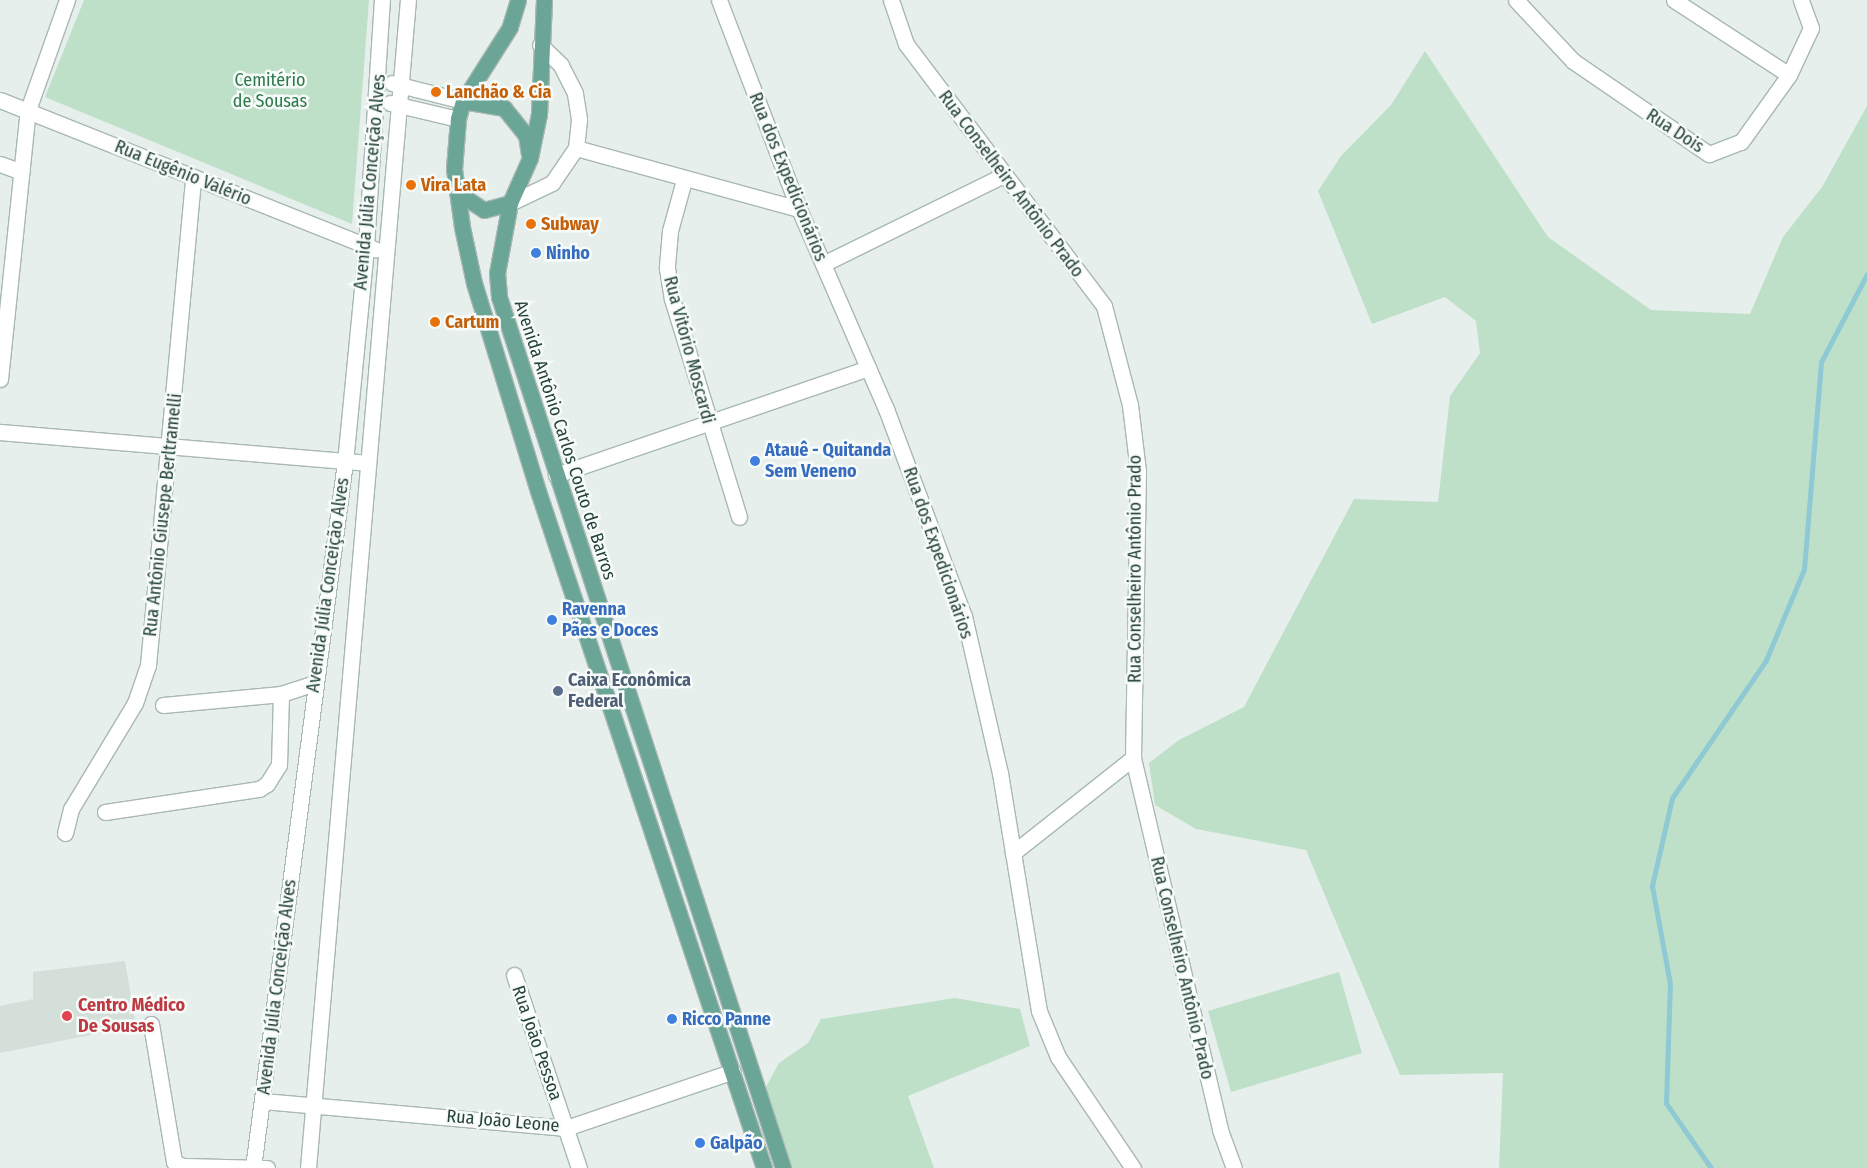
<!DOCTYPE html>
<html>
<head>
<meta charset="utf-8">
<style>
  body { margin:0 }
  #map { position:relative; width:1867px; height:1168px; overflow:hidden; background:#e6efeb; font-family:"Fira Sans Condensed",sans-serif }
  div>[style] { position:absolute }
  .built>* { inset:0; background:#d4dfda }
  .green>* { inset:0; background:#bfe0c8 }
  .stream>* { height:5px; margin:-2.5px; padding:0 2.5px; transform-origin:2.5px; border-radius:2.5px; background:#8ec9d4 }
  .roads { filter:drop-shadow(1px 0 #a8b8b2) drop-shadow(-1px 0 #a8b8b2) drop-shadow(0 1px #a8b8b2) drop-shadow(0 -1px #a8b8b2) }
  .minor>* { height:15px; margin:-7.5px; padding:0 7.5px; transform-origin:7.5px; border-radius:7.5px; background:#fff }
  .primary>* { height:15px; margin:-7.5px; padding:0 7.5px; transform-origin:7.5px; border-radius:7.5px; background:#6aa596 }
  .dots>* { width:14px; height:14px; translate:-50% -50%; box-sizing:border-box; border:2px solid #f7fbf9; border-radius:50% }
  span { translate:-50% -50%; white-space:nowrap; text-align:center; line-height:1.15; -webkit-text-stroke:5px #f7fbf9; paint-order:stroke }
  .park-label { font-size:18px; color:#2d7a4b }
  .food-label { font-size:18px; color:#c56008; font-weight:700 }
  .left { translate:0 -50%; text-align:left }
  .street-label { font-size:18px; color:#24423a }
  .shop-label { font-size:18px; color:#366cbe; font-weight:700 }
  .service-label { font-size:18px; color:#4e5e75; font-weight:700 }
  .health-label { font-size:18px; color:#be3a42; font-weight:700 }
</style>
</head>
<body>
<div id="map">
  <div class="built">
    <i style="clip-path:polygon(125px 961px,136px 1026px,0 1053px,0 1006px,33px 999px,33px 972px)"></i>
  </div>
  <div class="green">
    <i style="clip-path:polygon(84px 0,369px 0,352px 224px,45px 97px)"></i>
    <i style="clip-path:polygon(1425px 51px,1548px 237px,1651px 310px,1750px 314px,1783px 237px,1822px 187px,1867px 106px,1867px 1168px,1499px 1168px,1503px 1073px,1400px 1075px,1306px 850px,1196px 829px,1155px 805px,1149px 763px,1179px 740px,1244px 707px,1354px 499px,1438px 502px,1450px 396px,1480px 353px,1476px 321px,1445px 297px,1372px 324px,1318px 191px,1341px 156px,1391px 105px)"></i>
    <i style="clip-path:polygon(1339px 972px,1362px 1053px,1231px 1092px,1208px 1011px)"></i>
    <i style="clip-path:polygon(955px 998px,1020px 1009px,1030px 1046px,908px 1096px,934px 1168px,792px 1168px,766px 1087px,779px 1063px,808px 1043px,821px 1019px)"></i>
  </div>
  <div class="stream">
    <i style="left:1711px;top:1168px;width:79px;rotate:-124.7deg"></i>
    <i style="left:1666px;top:1103px;width:119px;rotate:-88.1deg"></i>
    <i style="left:1670px;top:984px;width:100px;rotate:-100.4deg"></i>
    <i style="left:1652px;top:886px;width:90px;rotate:-77.2deg"></i>
    <i style="left:1672px;top:798px;width:167px;rotate:-55.7deg"></i>
    <i style="left:1766px;top:660px;width:99px;rotate:-67.3deg"></i>
    <i style="left:1804px;top:569px;width:208px;rotate:-85.3deg"></i>
    <i style="left:1821px;top:362px;width:99px;rotate:-62.4deg"></i>
  </div>
  <div class="roads">
    <div class="minor">
      <i style="left:719px;top:0;width:224px;rotate:69.1deg"></i>
      <i style="left:799px;top:209px;width:218px;rotate:66.5deg"></i>
      <i style="left:886px;top:409px;width:221px;rotate:69.4deg"></i>
      <i style="left:964px;top:616px;width:161px;rotate:77.1deg"></i>
      <i style="left:1000px;top:773px;width:241px;rotate:80.7deg"></i>
      <i style="left:1039px;top:1011px;width:50px;rotate:67.6deg"></i>
      <i style="left:1058px;top:1057px;width:134px;rotate:56deg"></i>
      <i style="left:891px;top:0;width:46px;rotate:71.2deg"></i>
      <i style="left:906px;top:44px;width:328px;rotate:52.9deg"></i>
      <i style="left:1104px;top:306px;width:102px;rotate:75.3deg"></i>
      <i style="left:1130px;top:405px;width:66px;rotate:83.1deg"></i>
      <i style="left:1138px;top:471px;width:287px;rotate:91deg"></i>
      <i style="left:1133px;top:758px;width:382px;rotate:76.8deg"></i>
      <i style="left:1220px;top:1130px;width:40px;rotate:69.8deg"></i>
      <i style="left:1516px;top:0;width:83px;rotate:46.9deg"></i>
      <i style="left:1573px;top:61px;width:165px;rotate:34.4deg"></i>
      <i style="left:1709px;top:154px;width:34px;rotate:-21deg"></i>
      <i style="left:1741px;top:142px;width:82px;rotate:-54.4deg"></i>
      <i style="left:1789px;top:75px;width:52px;rotate:-64.9deg"></i>
      <i style="left:1811px;top:28px;width:30px;rotate:-110deg"></i>
      <i style="left:1674px;top:0;width:137px;rotate:33.1deg"></i>
      <i style="left:392px;top:83px;width:73px;rotate:14.2deg"></i>
      <i style="left:0;top:100px;width:404px;rotate:21.7deg"></i>
      <i style="left:390px;top:103px;width:70px;rotate:13.2deg"></i>
      <i style="left:576px;top:148px;width:231px;rotate:15.3deg"></i>
      <i style="left:0;top:164px;width:23px;rotate:20deg"></i>
      <i style="left:684px;top:180px;width:53px;rotate:105.4deg"></i>
      <i style="left:670px;top:231px;width:37px;rotate:95deg"></i>
      <i style="left:667px;top:268px;width:31px;rotate:81deg"></i>
      <i style="left:672px;top:299px;width:228px;rotate:72.9deg"></i>
      <i style="left:510px;top:203px;width:47px;rotate:-25.5deg"></i>
      <i style="left:552px;top:183px;width:42px;rotate:-55.6deg"></i>
      <i style="left:576px;top:148px;width:29px;rotate:-84deg"></i>
      <i style="left:579px;top:119px;width:26px;rotate:-99deg"></i>
      <i style="left:575px;top:93px;width:31px;rotate:-117deg"></i>
      <i style="left:561px;top:65px;width:29px;rotate:-136deg"></i>
      <i style="left:823px;top:264px;width:199px;rotate:-26.2deg"></i>
      <i style="left:0;top:379px;width:270px;rotate:-84.1deg"></i>
      <i style="left:28px;top:110px;width:117px;rotate:-70.5deg"></i>
      <i style="left:0;top:432px;width:369px;rotate:4.8deg"></i>
      <i style="left:556px;top:475px;width:330px;rotate:-18.9deg"></i>
      <i style="left:163px;top:705px;width:119px;rotate:-5.3deg"></i>
      <i style="left:281px;top:694px;width:36px;rotate:-18deg"></i>
      <i style="left:105px;top:812px;width:156px;rotate:-8.5deg"></i>
      <i style="left:259px;top:789px;width:9px;rotate:-32deg"></i>
      <i style="left:267px;top:784px;width:22px;rotate:-58deg"></i>
      <i style="left:279px;top:765px;width:71px;rotate:-88.4deg"></i>
      <i style="left:65px;top:833px;width:25px;rotate:-76deg"></i>
      <i style="left:71px;top:809px;width:124px;rotate:-58.9deg"></i>
      <i style="left:135px;top:703px;width:40px;rotate:-71.1deg"></i>
      <i style="left:148px;top:665px;width:490px;rotate:-84.7deg"></i>
      <i style="left:1013px;top:853px;width:153px;rotate:-38.4deg"></i>
      <i style="left:514px;top:975px;width:204px;rotate:71.4deg"></i>
      <i style="left:151px;top:1024px;width:140px;rotate:80.5deg"></i>
      <i style="left:174px;top:1162px;width:10px;rotate:24deg"></i>
      <i style="left:183px;top:1166px;width:84px;rotate:1.4deg"></i>
      <i style="left:263px;top:1101px;width:304px;rotate:5.1deg"></i>
      <i style="left:566px;top:1128px;width:176px;rotate:-18.8deg"></i>
      <i style="left:253px;top:1168px;width:712px;rotate:-82.58deg"></i>
      <i style="left:345px;top:462px;width:217px;rotate:-84.4deg"></i>
      <i style="left:366px;top:246px;width:247px;rotate:-86.3deg"></i>
      <i style="left:308px;top:1168px;width:1172px;rotate:-85.11deg"></i>
    </div>
    <div class="primary">
      <i style="left:518px;top:0;width:28px;rotate:107deg"></i>
      <i style="left:510px;top:27px;width:88px;rotate:122.4deg"></i>
      <i style="left:463px;top:101px;width:19px;rotate:106deg"></i>
      <i style="left:458px;top:119px;width:50px;rotate:94.6deg"></i>
      <i style="left:454px;top:169px;width:59px;rotate:82.1deg"></i>
      <i style="left:462px;top:227px;width:57px;rotate:77.9deg"></i>
      <i style="left:474px;top:283px;width:221px;rotate:72.9deg"></i>
      <i style="left:539px;top:494px;width:711px;rotate:71.54deg"></i>
      <i style="left:544px;top:0;width:114px;rotate:92.5deg"></i>
      <i style="left:539px;top:114px;width:45px;rotate:101.6deg"></i>
      <i style="left:530px;top:158px;width:49px;rotate:114deg"></i>
      <i style="left:510px;top:203px;width:71px;rotate:100.5deg"></i>
      <i style="left:497px;top:273px;width:24px;rotate:85deg"></i>
      <i style="left:499px;top:297px;width:916px;rotate:71.94deg"></i>
      <i style="left:463px;top:101px;width:42px;rotate:9.7deg"></i>
      <i style="left:504px;top:108px;width:35px;rotate:51deg"></i>
      <i style="left:526px;top:135px;width:19px;rotate:81deg"></i>
      <i style="left:457px;top:192px;width:32px;rotate:34deg"></i>
      <i style="left:484px;top:210px;width:27px;rotate:-15deg"></i>
    </div>
  </div>
  <div class="dots">
    <i style="left:436px;top:92px;background:#e8710a"></i>
    <i style="left:411px;top:185px;background:#e8710a"></i>
    <i style="left:531px;top:224px;background:#e8710a"></i>
    <i style="left:536px;top:253px;background:#3f7fe0"></i>
    <i style="left:435px;top:322px;background:#e8710a"></i>
    <i style="left:755px;top:461px;background:#3f7fe0"></i>
    <i style="left:552px;top:620px;background:#3f7fe0"></i>
    <i style="left:558px;top:691px;background:#5c6f8a"></i>
    <i style="left:67px;top:1016px;background:#e0444e"></i>
    <i style="left:672px;top:1019px;background:#3f7fe0"></i>
    <i style="left:700px;top:1143px;background:#3f7fe0"></i>
  </div>
  <div class="park-label">
    <span style="left:270px;top:91px">Cemitério<br>de Sousas</span>
  </div>
  <div class="food-label">
    <span class="left" style="left:446px;top:92px">Lanchão &amp; Cia</span>
    <span class="left" style="left:421px;top:185px">Vira Lata</span>
    <span class="left" style="left:541px;top:224px">Subway</span>
    <span class="left" style="left:445px;top:322px">Cartum</span>
  </div>
  <div class="street-label">
    <span style="left:1675px;top:131px;rotate:33deg">Rua Dois</span>
    <span style="left:183px;top:173px;rotate:22deg">Rua Eugênio Valério</span>
    <span style="left:788px;top:177px;rotate:68deg">Rua dos Expedicionários</span>
    <span style="left:370px;top:182px;rotate:-85deg">Avenida Júlia Conceição Alves</span>
    <span style="left:1011px;top:184px;rotate:53deg">Rua Conselheiro Antônio Prado</span>
    <span style="left:689px;top:350px;rotate:75deg">Rua Vitório Moscardi</span>
    <span style="left:565px;top:440px;rotate:72deg">Avenida Antônio Carlos Couto de Barros</span>
    <span style="left:163px;top:515px;rotate:-84deg">Rua Antônio Giusepe Berltramelli</span>
    <span style="left:938px;top:553px;rotate:71deg">Rua dos Expedicionários</span>
    <span style="left:1135px;top:569px;rotate:-90deg">Rua Conselheiro Antônio Prado</span>
    <span style="left:328px;top:585px;rotate:-82deg">Avenida Júlia Conceição Alves</span>
    <span style="left:1182px;top:968px;rotate:77deg">Rua Conselheiro Antônio Prado</span>
    <span style="left:277px;top:987px;rotate:-83deg">Avenida Júlia Conceição Alves</span>
    <span style="left:537px;top:1043px;rotate:71deg">Rua João Pessoa</span>
    <span style="left:503px;top:1121px;rotate:5deg">Rua João Leone</span>
  </div>
  <div class="shop-label">
    <span class="left" style="left:546px;top:253px">Ninho</span>
    <span class="left" style="left:765px;top:461px">Atauê - Quitanda<br>Sem Veneno</span>
    <span class="left" style="left:562px;top:620px">Ravenna<br>Pães e Doces</span>
    <span class="left" style="left:682px;top:1019px">Ricco Panne</span>
    <span class="left" style="left:710px;top:1143px">Galpão</span>
  </div>
  <div class="service-label">
    <span class="left" style="left:568px;top:691px">Caixa Econômica<br>Federal</span>
  </div>
  <div class="health-label">
    <span class="left" style="left:78px;top:1016px">Centro Médico<br>De Sousas</span>
  </div>
</div>
</body>
</html>
